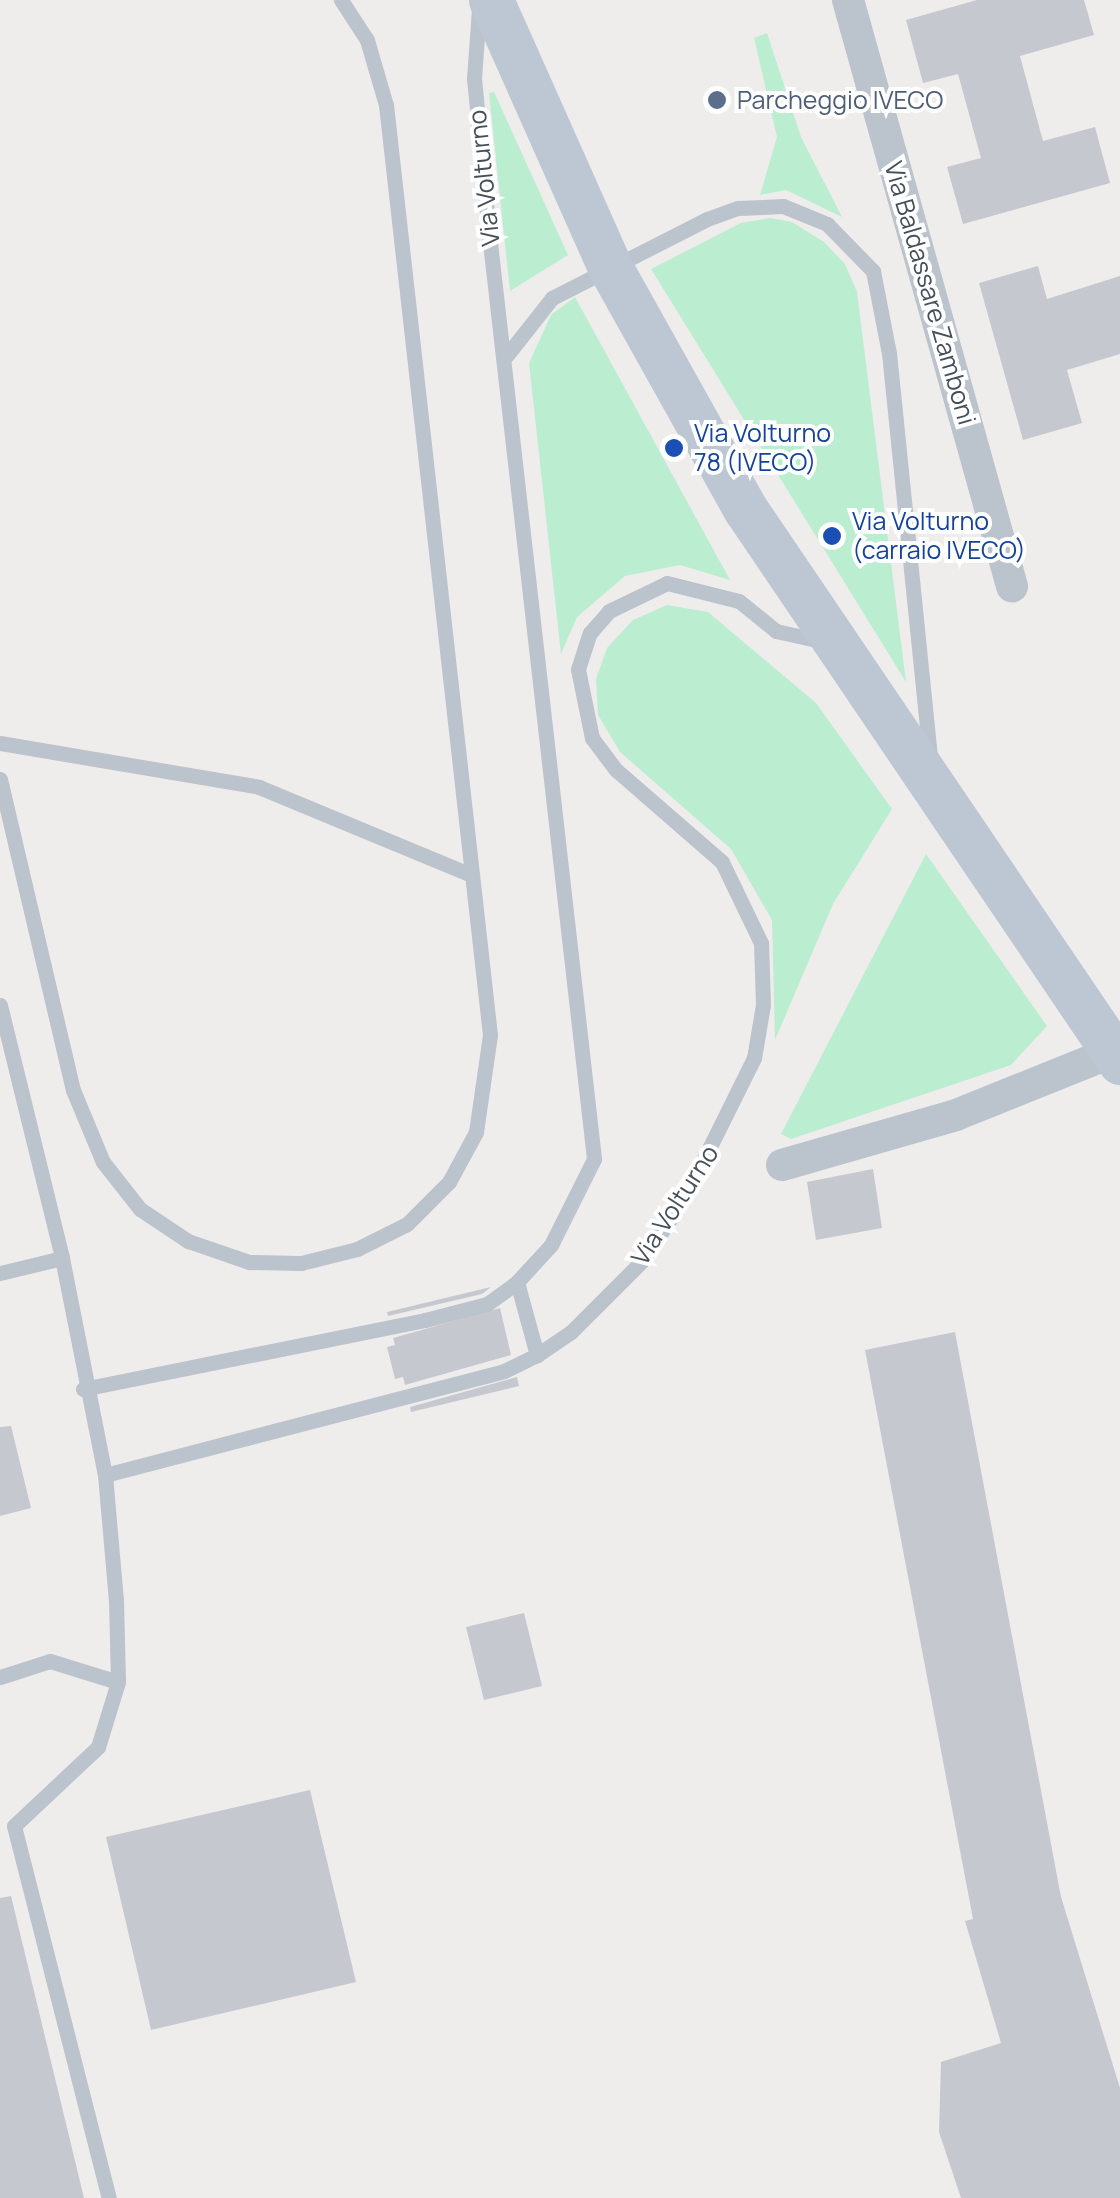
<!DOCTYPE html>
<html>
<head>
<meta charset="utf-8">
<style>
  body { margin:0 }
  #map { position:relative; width:1120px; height:2198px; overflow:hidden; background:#efecec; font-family:Manrope,sans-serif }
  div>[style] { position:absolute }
  .green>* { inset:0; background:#bbedd0 }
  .building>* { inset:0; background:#c6c8cf }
  .lane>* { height:15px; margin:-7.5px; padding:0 7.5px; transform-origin:7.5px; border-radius:7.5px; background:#bbc3cc }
  .street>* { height:32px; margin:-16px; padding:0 16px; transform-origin:16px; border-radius:16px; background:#bbc3cc }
  .secondary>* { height:45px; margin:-22.5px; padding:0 22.5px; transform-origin:22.5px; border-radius:22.5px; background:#bdc7d3 }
  .dots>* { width:28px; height:28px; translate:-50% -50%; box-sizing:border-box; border:5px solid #fff; border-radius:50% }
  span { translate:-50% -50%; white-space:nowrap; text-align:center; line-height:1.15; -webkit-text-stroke:8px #fff; paint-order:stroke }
  .service-label { font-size:25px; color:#4e5e75 }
  .left { translate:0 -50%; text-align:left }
  .street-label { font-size:25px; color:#454f59 }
  .transit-label { font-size:25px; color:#164399 }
</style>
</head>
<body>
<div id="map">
  <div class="green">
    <i style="clip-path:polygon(767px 33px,801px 137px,842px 217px,786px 190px,760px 195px,777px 137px,754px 38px)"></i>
    <i style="clip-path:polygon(494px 92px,568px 255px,510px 291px,489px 93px)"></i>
    <i style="clip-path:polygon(770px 218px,792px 222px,824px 242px,845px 264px,857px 292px,906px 682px,651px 269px,741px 223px)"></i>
    <i style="clip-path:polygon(575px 297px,730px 580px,680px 565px,625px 576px,577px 617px,561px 654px,529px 363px,551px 315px)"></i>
    <i style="clip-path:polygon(667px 605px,708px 612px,816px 703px,892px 809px,833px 904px,775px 1040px,772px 920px,731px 849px,620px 752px,598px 715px,596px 679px,607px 648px,633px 620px)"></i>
    <i style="clip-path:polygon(926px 854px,1047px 1026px,1011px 1065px,791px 1139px,781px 1134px)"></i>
  </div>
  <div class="building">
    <i style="clip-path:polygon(977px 0,1084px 0,1094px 35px,1020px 56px,1043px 141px,1095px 127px,1110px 183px,963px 224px,947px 167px,981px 158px,958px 74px,923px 83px,906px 20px)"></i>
    <i style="clip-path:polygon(1038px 266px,1047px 299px,1120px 276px,1120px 354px,1067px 370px,1082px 423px,1023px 440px,979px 283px)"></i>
    <i style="clip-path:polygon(873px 1169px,882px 1228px,816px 1240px,807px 1182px)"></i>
    <i style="clip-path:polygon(491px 1287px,482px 1294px,388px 1316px,387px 1312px)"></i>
    <i style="clip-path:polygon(500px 1308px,511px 1355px,405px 1385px,403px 1377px,395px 1379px,387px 1347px,395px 1345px,393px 1338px)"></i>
    <i style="clip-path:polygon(955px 1332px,1061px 1897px,1120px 2088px,1120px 2198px,961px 2198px,939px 2132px,941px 2062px,1001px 2043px,965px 1921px,973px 1919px,865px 1350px)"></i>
    <i style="clip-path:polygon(517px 1377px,519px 1386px,411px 1412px,410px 1407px)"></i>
    <i style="clip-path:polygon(11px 1426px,31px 1508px,0 1516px,0 1427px)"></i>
    <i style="clip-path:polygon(524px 1613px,542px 1686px,484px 1700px,466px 1627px)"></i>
    <i style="clip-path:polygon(310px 1790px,356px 1982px,151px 2030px,106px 1837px)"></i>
    <i style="clip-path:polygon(11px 1896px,84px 2198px,0 2198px,0 1898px)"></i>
  </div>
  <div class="lane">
    <i style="left:479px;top:9px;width:69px;rotate:94.1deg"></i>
    <i style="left:474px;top:78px;width:157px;rotate:84.5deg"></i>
    <i style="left:489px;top:234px;width:931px;rotate:83.52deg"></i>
    <i style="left:594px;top:1159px;width:96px;rotate:116.6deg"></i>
    <i style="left:551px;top:1245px;width:50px;rotate:132.6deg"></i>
    <i style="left:517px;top:1282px;width:76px;rotate:74.7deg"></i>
    <i style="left:537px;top:1355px;width:41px;rotate:-34.1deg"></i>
    <i style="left:571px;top:1332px;width:100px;rotate:-45deg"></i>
    <i style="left:642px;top:1261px;width:77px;rotate:-56.1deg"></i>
    <i style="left:685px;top:1197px;width:155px;rotate:-63.6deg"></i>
    <i style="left:754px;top:1058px;width:54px;rotate:-80.4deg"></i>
    <i style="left:763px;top:1005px;width:62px;rotate:-91.8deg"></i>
    <i style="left:761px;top:943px;width:90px;rotate:-115.7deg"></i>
    <i style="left:722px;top:862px;width:140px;rotate:-139deg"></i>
    <i style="left:616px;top:770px;width:40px;rotate:-127deg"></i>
    <i style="left:592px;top:738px;width:70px;rotate:-101.5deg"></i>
    <i style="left:578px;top:669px;width:38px;rotate:-72deg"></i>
    <i style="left:590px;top:633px;width:29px;rotate:-49deg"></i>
    <i style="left:609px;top:611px;width:64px;rotate:-25.8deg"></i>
    <i style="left:667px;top:583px;width:74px;rotate:14deg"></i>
    <i style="left:739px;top:601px;width:48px;rotate:39deg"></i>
    <i style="left:776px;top:631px;width:46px;rotate:12.5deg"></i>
    <i style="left:507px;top:355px;width:73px;rotate:-51.7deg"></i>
    <i style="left:552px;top:298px;width:174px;rotate:-27deg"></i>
    <i style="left:707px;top:219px;width:33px;rotate:-20deg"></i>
    <i style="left:738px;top:208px;width:45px;rotate:-2.5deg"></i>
    <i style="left:783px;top:206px;width:48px;rotate:22.2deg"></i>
    <i style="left:827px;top:224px;width:66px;rotate:45.6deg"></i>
    <i style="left:873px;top:271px;width:84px;rotate:79deg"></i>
    <i style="left:889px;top:353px;width:407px;rotate:84.2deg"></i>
    <i style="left:0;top:743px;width:263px;rotate:9.6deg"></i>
    <i style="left:259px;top:787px;width:227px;rotate:22.5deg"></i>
    <i style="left:0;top:779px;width:319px;rotate:76.8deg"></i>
    <i style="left:73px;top:1090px;width:78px;rotate:67.4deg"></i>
    <i style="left:103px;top:1162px;width:60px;rotate:51.8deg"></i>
    <i style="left:140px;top:1209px;width:58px;rotate:33.7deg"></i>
    <i style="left:188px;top:1241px;width:65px;rotate:19deg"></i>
    <i style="left:249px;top:1262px;width:52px;rotate:1.1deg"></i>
    <i style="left:301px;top:1263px;width:58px;rotate:-14deg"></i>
    <i style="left:357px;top:1249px;width:56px;rotate:-26.6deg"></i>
    <i style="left:407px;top:1224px;width:59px;rotate:-45deg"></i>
    <i style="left:449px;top:1182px;width:57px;rotate:-61.6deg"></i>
    <i style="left:476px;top:1132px;width:98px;rotate:-81.8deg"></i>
    <i style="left:490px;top:1035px;width:936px;rotate:-96.38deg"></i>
    <i style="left:386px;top:105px;width:68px;rotate:-106.3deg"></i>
    <i style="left:367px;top:40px;width:48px;rotate:-123deg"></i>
    <i style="left:0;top:1005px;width:260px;rotate:76.2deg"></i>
    <i style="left:62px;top:1258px;width:221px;rotate:78.8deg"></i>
    <i style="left:105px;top:1475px;width:125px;rotate:85deg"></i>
    <i style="left:116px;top:1600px;width:82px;rotate:88.6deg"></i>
    <i style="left:118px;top:1682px;width:68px;rotate:107.1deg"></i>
    <i style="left:98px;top:1747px;width:115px;rotate:136.8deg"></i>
    <i style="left:14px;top:1826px;width:384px;rotate:75.7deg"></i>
    <i style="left:0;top:1273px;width:64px;rotate:-13.6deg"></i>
    <i style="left:83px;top:1389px;width:349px;rotate:-11.4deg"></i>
    <i style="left:425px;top:1320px;width:64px;rotate:-14.5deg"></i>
    <i style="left:487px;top:1304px;width:37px;rotate:-36deg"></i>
    <i style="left:105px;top:1475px;width:412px;rotate:-14.6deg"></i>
    <i style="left:504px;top:1371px;width:37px;rotate:-26deg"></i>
    <i style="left:0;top:1677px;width:52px;rotate:-17.7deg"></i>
    <i style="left:50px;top:1661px;width:71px;rotate:17.2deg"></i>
  </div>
  <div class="street">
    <i style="left:848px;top:0;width:609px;rotate:74.37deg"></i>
    <i style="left:782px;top:1165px;width:181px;rotate:-16deg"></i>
    <i style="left:956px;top:1115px;width:169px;rotate:-21.9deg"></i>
  </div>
  <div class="secondary">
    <i style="left:491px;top:0;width:292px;rotate:66deg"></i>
    <i style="left:610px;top:267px;width:278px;rotate:60.8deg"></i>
    <i style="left:746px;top:510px;width:667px;rotate:55.88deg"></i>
  </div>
  <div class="dots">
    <i style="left:717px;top:100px;background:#5c6f8a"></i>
    <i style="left:674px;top:448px;background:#1a4fb4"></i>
    <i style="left:832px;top:536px;background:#1a4fb4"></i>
  </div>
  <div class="service-label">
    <span class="left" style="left:737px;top:100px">Parcheggio IVECO</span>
  </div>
  <div class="street-label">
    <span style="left:484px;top:178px;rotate:-96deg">Via Volturno</span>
    <span style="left:930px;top:293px;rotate:74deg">Via Baldassare Zamboni</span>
    <span style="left:675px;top:1205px;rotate:-57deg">Via Volturno</span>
  </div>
  <div class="transit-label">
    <span class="left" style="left:694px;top:448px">Via Volturno<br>78 (IVECO)</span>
    <span class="left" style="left:852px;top:536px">Via Volturno<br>(carraio IVECO)</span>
  </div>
</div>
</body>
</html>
